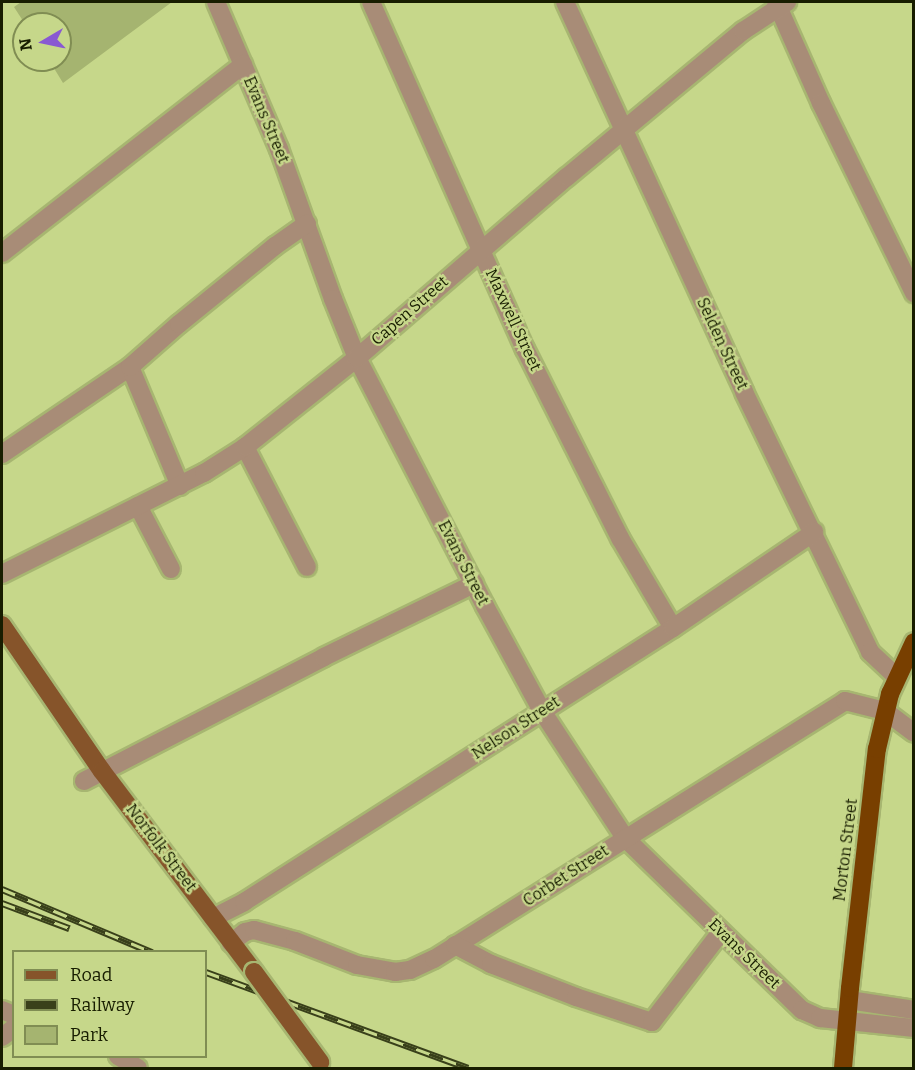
<!DOCTYPE html>
<html>
<head>
<meta charset="utf-8">
<style>
  body { margin:0 }
  #map { position:relative; width:915px; height:1070px; overflow:hidden; background:#c6d78a; font-family:Bitter,serif }
  div>[style] { position:absolute }
  .green>* { inset:0; background:#a5b470 }
  .roads { filter:drop-shadow(2px 0 #a7b671) drop-shadow(-2px 0 #a7b671) drop-shadow(0 2px #a7b671) drop-shadow(0 -2px #a7b671) }
  .minor>* { height:18px; margin:-9px; padding:0 9px; transform-origin:9px; border-radius:9px; background:#a88c77 }
  .major>* { height:18px; margin:-9px; padding:0 9px; transform-origin:9px; border-radius:9px; background:#86542a }
  .highway>* { height:18px; margin:-9px; padding:0 9px; transform-origin:9px; border-radius:9px; background:#783f00 }
  .rail>* { height:7px; margin-top:-3.5px; transform-origin:0; background:repeating-linear-gradient(90deg,#c6d78a 0 14px,#39401a 0 28px); box-sizing:border-box; border-block:2px solid #39401a }
  .bridges { filter:drop-shadow(2px 0 #a7b671) drop-shadow(-2px 0 #a7b671) drop-shadow(0 2px #a7b671) drop-shadow(0 -2px #a7b671) }
  .major-bridge>* { height:18px; margin:-9px; padding:0 9px; transform-origin:9px; border-radius:9px; background:#86542a }
  span { translate:-50% -50%; white-space:nowrap; text-align:center; line-height:1.15; -webkit-text-stroke:4.5px #c6d78a; paint-order:stroke }
  .street-label { font-size:16px; color:#181d00 }
  .frame { position:absolute; inset:0; border:3px solid #181d00; pointer-events:none }
  .legend { position:absolute; left:12px; top:950px; width:195px; height:108px; box-sizing:border-box; background:#c6d78a; border:2px solid #808d53; margin:0; padding:8px 10px; list-style:none; font-size:18px; color:#181d00 }
  .legend li { display:flex; align-items:center; gap:12px; height:30px }
  .legend b { width:30px; border:2px solid #808d53 }
  .north { position:absolute; left:12px; top:12px; width:60px; height:60px; box-sizing:border-box; background:#c6d78a; border:2px solid #808d53; border-radius:50%; rotate:261deg; font-size:16px; font-weight:700; line-height:24px; text-align:center; color:#181d00 }
  .north::after { content:''; display:block; margin:auto; width:21px; height:27px; background:#8959d2; clip-path:polygon(50% 0,100% 100%,50% 72%,0 100%) }
</style>
</head>
<body>
<div id="map">
  <div class="green">
    <i style="clip-path:polygon(21px 2px,172px 2px,63px 83px,49px 60px,60px 60px,60px 24px,25px 24px,14px 7px)"></i>
  </div>
  <div class="roads">
    <div class="minor">
      <i style="left:216px;top:2px;width:160px;rotate:66.8deg"></i>
      <i style="left:279px;top:149px;width:159px;rotate:70.2deg"></i>
      <i style="left:333px;top:299px;width:64px;rotate:67.9deg"></i>
      <i style="left:357px;top:358px;width:279px;rotate:62.7deg"></i>
      <i style="left:485px;top:606px;width:119px;rotate:61.5deg"></i>
      <i style="left:542px;top:711px;width:152px;rotate:56.8deg"></i>
      <i style="left:625px;top:838px;width:247px;rotate:44.2deg"></i>
      <i style="left:802px;top:1010px;width:20px;rotate:24deg"></i>
      <i style="left:820px;top:1018px;width:95px;rotate:6.1deg"></i>
      <i style="left:371px;top:2px;width:380px;rotate:66.1deg"></i>
      <i style="left:525px;top:349px;width:212px;rotate:63.3deg"></i>
      <i style="left:620px;top:538px;width:104px;rotate:59.5deg"></i>
      <i style="left:565px;top:2px;width:429px;rotate:65.3deg"></i>
      <i style="left:744px;top:392px;width:289px;rotate:64.1deg"></i>
      <i style="left:870px;top:652px;width:35px;rotate:43deg"></i>
      <i style="left:776px;top:2px;width:111px;rotate:66deg"></i>
      <i style="left:821px;top:103px;width:212px;rotate:63.9deg"></i>
      <i style="left:2px;top:253px;width:306px;rotate:-38deg"></i>
      <i style="left:245px;top:447px;width:135px;rotate:62.7deg"></i>
      <i style="left:2px;top:454px;width:155px;rotate:-34.2deg"></i>
      <i style="left:180px;top:486px;width:129px;rotate:-112.8deg"></i>
      <i style="left:130px;top:367px;width:65px;rotate:-41.3deg"></i>
      <i style="left:179px;top:324px;width:124px;rotate:-39.1deg"></i>
      <i style="left:275px;top:246px;width:39px;rotate:-35deg"></i>
      <i style="left:138px;top:506px;width:71px;rotate:62.4deg"></i>
      <i style="left:2px;top:574px;width:226px;rotate:-26.6deg"></i>
      <i style="left:204px;top:473px;width:49px;rotate:-32.4deg"></i>
      <i style="left:245px;top:447px;width:143px;rotate:-38.5deg"></i>
      <i style="left:357px;top:358px;width:277px;rotate:-40.8deg"></i>
      <i style="left:567px;top:177px;width:229px;rotate:-39.7deg"></i>
      <i style="left:743px;top:31px;width:53px;rotate:-33.4deg"></i>
      <i style="left:84px;top:781px;width:270px;rotate:-27.3deg"></i>
      <i style="left:324px;top:657px;width:167px;rotate:-26deg"></i>
      <i style="left:213px;top:918px;width:35px;rotate:-27deg"></i>
      <i style="left:244px;top:902px;width:509px;rotate:-32.57deg"></i>
      <i style="left:673px;top:628px;width:171px;rotate:-34.2deg"></i>
      <i style="left:231px;top:943px;width:18px;rotate:-38deg"></i>
      <i style="left:245px;top:932px;width:9px;rotate:-13deg"></i>
      <i style="left:254px;top:930px;width:42px;rotate:15deg"></i>
      <i style="left:295px;top:941px;width:66px;rotate:21.2deg"></i>
      <i style="left:357px;top:965px;width:39px;rotate:10deg"></i>
      <i style="left:395px;top:972px;width:15px;rotate:-8deg"></i>
      <i style="left:410px;top:970px;width:26px;rotate:-25deg"></i>
      <i style="left:434px;top:959px;width:485px;rotate:-32.1deg"></i>
      <i style="left:845px;top:701px;width:41px;rotate:14deg"></i>
      <i style="left:885px;top:711px;width:36px;rotate:37deg"></i>
      <i style="left:455px;top:945px;width:41px;rotate:27.8deg"></i>
      <i style="left:491px;top:964px;width:91px;rotate:21.2deg"></i>
      <i style="left:576px;top:997px;width:80px;rotate:18.2deg"></i>
      <i style="left:652px;top:1022px;width:113px;rotate:-52.5deg"></i>
      <i style="left:849px;top:1000px;width:66px;rotate:8.7deg"></i>
      <i style="left:2px;top:1010px;width:13px;rotate:23deg"></i>
      <i style="left:2px;top:1037px;width:15px;rotate:-37deg"></i>
      <i style="left:118px;top:1056px;width:23px;rotate:31deg"></i>
    </div>
    <div class="major">
      <i style="left:2px;top:625px;width:177px;rotate:55.6deg"></i>
      <i style="left:102px;top:771px;width:252px;rotate:52.9deg"></i>
    </div>
    <div class="highway">
      <i style="left:843px;top:1068px;width:80px;rotate:-85deg"></i>
      <i style="left:850px;top:988px;width:241px;rotate:-83.6deg"></i>
      <i style="left:877px;top:749px;width:57px;rotate:-76.7deg"></i>
      <i style="left:890px;top:694px;width:57px;rotate:-65.2deg"></i>
    </div>
  </div>
  <div class="rail">
    <i style="left:2px;top:889px;width:163px;rotate:22.8deg"></i>
    <i style="left:2px;top:903px;width:72px;rotate:20.5deg"></i>
    <i style="left:206px;top:972px;width:279px;rotate:20.1deg"></i>
  </div>
  <div class="bridges">
    <div class="major-bridge">
      <i style="left:254px;top:972px;width:112px;rotate:53.7deg"></i>
    </div>
  </div>
  <div class="street-label">
    <span style="left:266px;top:120px;rotate:67deg">Evans Street</span>
    <span style="left:410px;top:311px;rotate:-41deg">Capen Street</span>
    <span style="left:513px;top:320px;rotate:65deg">Maxwell Street</span>
    <span style="left:722px;top:344px;rotate:65deg">Selden Street</span>
    <span style="left:463px;top:563px;rotate:63deg">Evans Street</span>
    <span style="left:516px;top:728px;rotate:-33deg">Nelson Street</span>
    <span style="left:161px;top:848px;rotate:53deg">Norfolk Street</span>
    <span style="left:846px;top:850px;rotate:-83deg">Morton Street</span>
    <span style="left:566px;top:876px;rotate:-33deg">Corbet Street</span>
    <span style="left:744px;top:954px;rotate:44deg">Evans Street</span>
  </div>
  <div class="frame"></div>
  <ul class="legend">
  <li><b style="height:8px;background:#86542a"></b>Road</li>
  <li><b style="height:8px;background:#39401a"></b>Railway</li>
  <li><b style="height:16px;background:#a5b470"></b>Park</li>
  </ul>
  <div class="north">N</div>
</div>
</body>
</html>
